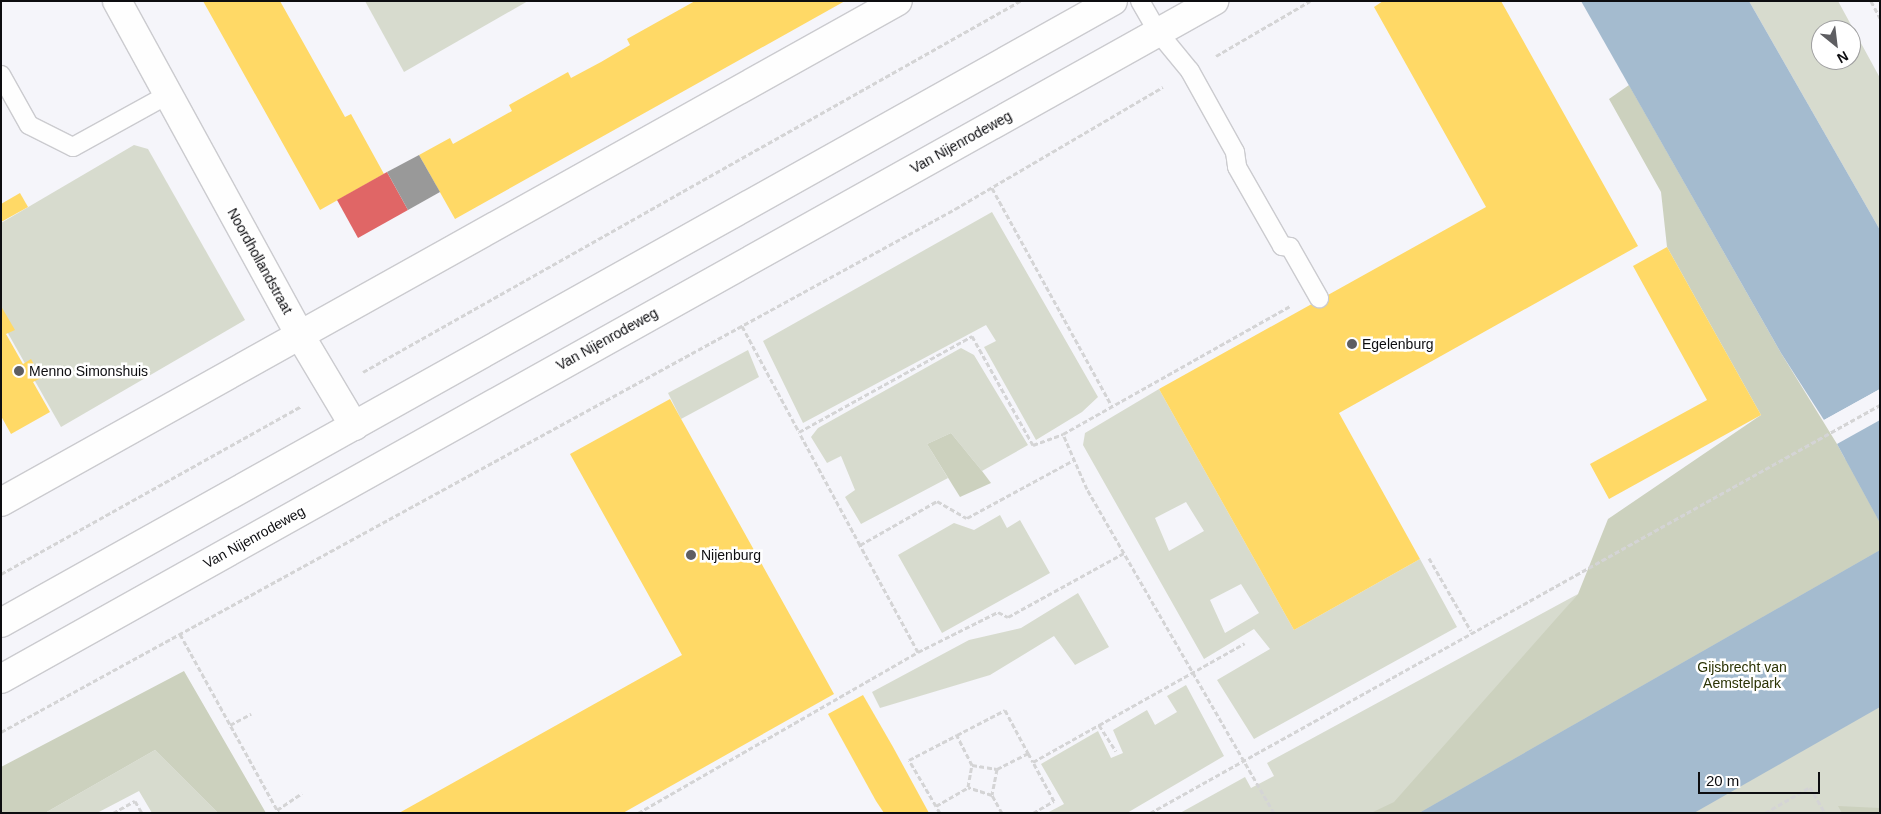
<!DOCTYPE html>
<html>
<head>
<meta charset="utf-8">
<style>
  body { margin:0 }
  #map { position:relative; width:1881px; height:814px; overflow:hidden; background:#f5f5fa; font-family:Helvetica,sans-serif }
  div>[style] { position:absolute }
  .green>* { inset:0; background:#d7dbce }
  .forest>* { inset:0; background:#ccd1be }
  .water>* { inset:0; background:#a4bbcf }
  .pier>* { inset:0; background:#f5f5fa }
  .homes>* { inset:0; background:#ffd966 }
  .shops>* { inset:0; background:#e06666 }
  .industry>* { inset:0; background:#999 }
  .path>* { height:3px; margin-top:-1.5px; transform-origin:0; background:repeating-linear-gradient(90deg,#d4d4d5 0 5px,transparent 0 7.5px) }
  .roads { filter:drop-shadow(1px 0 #cbcbcf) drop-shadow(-1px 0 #cbcbcf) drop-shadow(0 1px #cbcbcf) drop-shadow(0 -1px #cbcbcf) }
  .service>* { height:18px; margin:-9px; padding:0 9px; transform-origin:9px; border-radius:9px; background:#fefefe }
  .minor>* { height:28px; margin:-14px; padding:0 14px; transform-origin:14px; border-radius:14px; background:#fefefe }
  .tertiary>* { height:28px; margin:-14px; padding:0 14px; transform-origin:14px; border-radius:14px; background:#fefefe }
  .dots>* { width:14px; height:14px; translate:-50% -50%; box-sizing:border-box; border:2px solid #fff; border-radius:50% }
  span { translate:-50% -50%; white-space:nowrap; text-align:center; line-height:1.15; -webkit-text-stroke:5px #fff; paint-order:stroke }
  .street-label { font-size:14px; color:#0d0d10 }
  .poi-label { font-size:14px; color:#0d0d10 }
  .left { translate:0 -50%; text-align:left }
  .park-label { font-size:14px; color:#2b3304 }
  .frame { position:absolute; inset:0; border:2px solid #0d0d10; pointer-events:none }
  .north { position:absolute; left:1811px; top:20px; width:50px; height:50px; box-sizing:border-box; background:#fff; border:1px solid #9e9e9f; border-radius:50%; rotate:151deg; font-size:14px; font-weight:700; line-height:20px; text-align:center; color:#0d0d10 }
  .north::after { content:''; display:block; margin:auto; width:18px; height:22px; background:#5e5e62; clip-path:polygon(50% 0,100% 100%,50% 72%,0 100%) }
  .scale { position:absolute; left:1698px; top:772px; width:122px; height:22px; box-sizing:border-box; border:2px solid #0d0d10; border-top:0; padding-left:6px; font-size:15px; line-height:18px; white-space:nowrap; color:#0d0d10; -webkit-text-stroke:4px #fff; paint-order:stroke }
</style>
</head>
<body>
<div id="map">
  <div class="green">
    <i style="clip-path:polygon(365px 1px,528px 1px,404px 72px)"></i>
    <i style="clip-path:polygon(evenodd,1749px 1px,1838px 1px,1880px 78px,1880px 230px,1749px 1px,1821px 30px,1851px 30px,1851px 60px,1821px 60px,1821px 30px)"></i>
    <i style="clip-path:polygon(134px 145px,148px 149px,245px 320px,61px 427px,1px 321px,1px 223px)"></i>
    <i style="clip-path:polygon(992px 212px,1098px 397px,1082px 412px,1036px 440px,984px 347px,996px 341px,986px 325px,803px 423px,763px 341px)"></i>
    <i style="clip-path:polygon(961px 348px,974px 355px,1028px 445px,982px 471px,951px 433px,927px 444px,948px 478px,861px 524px,845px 497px,855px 490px,841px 456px,827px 463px,811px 437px,818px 428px)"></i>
    <i style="clip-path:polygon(748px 350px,759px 377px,681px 419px,668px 393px)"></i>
    <i style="clip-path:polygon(evenodd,1159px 389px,1294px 630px,1420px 559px,1457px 627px,1254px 739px,1217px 680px,1270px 649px,1254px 629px,1204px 659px,1083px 445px,1085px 433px,1159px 389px,1186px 502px,1204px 531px,1169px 551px,1155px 518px,1186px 502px,1159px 389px,1241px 584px,1259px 613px,1225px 633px,1210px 600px,1241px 584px)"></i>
    <i style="clip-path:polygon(1880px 440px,1880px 813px,1180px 813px,1245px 777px,1251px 788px,1274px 776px,1267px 763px,1578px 594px,1558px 618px)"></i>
    <i style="clip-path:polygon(1000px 515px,1007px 528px,1020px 520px,1050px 573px,942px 633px,898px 555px,954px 523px,974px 530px)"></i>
    <i style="clip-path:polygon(1078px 593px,1109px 647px,1075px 665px,1054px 636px,990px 675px,880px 708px,872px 692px,969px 640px,1021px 628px)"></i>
    <i style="clip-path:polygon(1186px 685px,1224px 756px,1127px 813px,1047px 813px,1064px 804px,1041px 764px,1098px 731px,1111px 758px,1123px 753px,1113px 730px,1147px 710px,1155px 725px,1177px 712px,1167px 696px)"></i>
    <i style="clip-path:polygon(155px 750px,218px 813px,152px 813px,139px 791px,97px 813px,45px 813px)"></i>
  </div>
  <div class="forest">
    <i style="clip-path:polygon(1629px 85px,1781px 353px,1837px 444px,1880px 523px,1880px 550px,1419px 813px,1371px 813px,1394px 802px,1578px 594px,1608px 519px,1761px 415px,1667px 247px,1661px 192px,1609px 99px)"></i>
    <i style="clip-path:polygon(951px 433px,982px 471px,991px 483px,960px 497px,927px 444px)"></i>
    <i style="clip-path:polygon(184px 671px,266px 813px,218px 813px,155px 750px,45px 813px,1px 813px,1px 767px)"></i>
    <i style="clip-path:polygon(1838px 806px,1880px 808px,1880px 813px,1842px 813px)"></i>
  </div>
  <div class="water">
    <i style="clip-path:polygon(1581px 1px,1749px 1px,1880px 230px,1880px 389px,1824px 420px,1781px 353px)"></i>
    <i style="clip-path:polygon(1880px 420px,1880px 523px,1837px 444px)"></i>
    <i style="clip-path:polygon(1880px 550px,1880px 707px,1694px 813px,1419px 813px)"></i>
  </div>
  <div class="pier">
    <i style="clip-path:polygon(1880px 389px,1880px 392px,1825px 422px,1824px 420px)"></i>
  </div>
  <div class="homes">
    <i style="clip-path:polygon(203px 1px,280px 1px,345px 117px,351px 114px,384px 174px,320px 210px)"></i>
    <i style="clip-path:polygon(695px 1px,845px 1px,455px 219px,419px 155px,450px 138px,453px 144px,512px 111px,509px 105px,568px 72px,571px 78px,601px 62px,630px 45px,627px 39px)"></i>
    <i style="clip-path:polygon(1383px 1px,1501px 1px,1638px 246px,1339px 413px,1420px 559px,1294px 630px,1159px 389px,1486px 207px,1374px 7px)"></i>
    <i style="clip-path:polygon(20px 193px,28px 207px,1px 222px,1px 204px)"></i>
    <i style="clip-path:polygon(1667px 247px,1761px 415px,1609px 499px,1590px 464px,1707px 400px,1633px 266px)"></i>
    <i style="clip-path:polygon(1px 306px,15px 330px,6px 334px,23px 364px,31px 359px,41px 378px,33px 382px,50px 412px,11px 434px,1px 416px)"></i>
    <i style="clip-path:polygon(670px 399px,834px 694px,623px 813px,399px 813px,682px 655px,570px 454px)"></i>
    <i style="clip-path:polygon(863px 695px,893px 747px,929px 813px,884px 813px,876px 801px,828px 714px)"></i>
  </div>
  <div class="shops">
    <i style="clip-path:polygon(387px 172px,408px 210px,358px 238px,337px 200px)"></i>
  </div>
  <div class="industry">
    <i style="clip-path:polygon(419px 155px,440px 192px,408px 210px,387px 172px)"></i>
  </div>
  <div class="path">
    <i style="left:1871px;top:1px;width:19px;rotate:62deg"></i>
    <i style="left:1216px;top:56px;width:109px;rotate:-30.3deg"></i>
    <i style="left:992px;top:188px;width:249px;rotate:61.2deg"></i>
    <i style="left:742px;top:326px;width:120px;rotate:61.7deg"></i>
    <i style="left:363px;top:372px;width:755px;rotate:-29.45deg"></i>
    <i style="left:860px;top:545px;width:128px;rotate:-118.4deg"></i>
    <i style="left:799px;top:432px;width:198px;rotate:-29deg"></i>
    <i style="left:972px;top:336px;width:125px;rotate:60.8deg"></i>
    <i style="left:1033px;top:445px;width:32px;rotate:-20deg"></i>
    <i style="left:1429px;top:558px;width:84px;rotate:60.1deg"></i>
    <i style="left:1px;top:574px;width:344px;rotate:-29.2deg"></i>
    <i style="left:180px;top:634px;width:205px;rotate:61.1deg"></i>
    <i style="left:918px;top:652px;width:122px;rotate:-118.5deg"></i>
    <i style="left:860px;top:545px;width:89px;rotate:-29.7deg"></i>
    <i style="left:937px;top:501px;width:34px;rotate:30deg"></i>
    <i style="left:967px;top:518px;width:122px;rotate:-28.5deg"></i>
    <i style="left:230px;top:725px;width:24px;rotate:-28deg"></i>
    <i style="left:1099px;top:725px;width:167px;rotate:-29.3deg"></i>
    <i style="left:1px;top:732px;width:1088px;rotate:-28.73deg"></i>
    <i style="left:955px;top:209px;width:241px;rotate:-30.4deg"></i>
    <i style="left:972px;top:765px;width:25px;rotate:9deg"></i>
    <i style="left:997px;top:769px;width:26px;rotate:101deg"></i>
    <i style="left:997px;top:769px;width:35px;rotate:-27deg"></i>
    <i style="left:1028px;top:753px;width:10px;rotate:61deg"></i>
    <i style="left:1033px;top:762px;width:76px;rotate:-29.3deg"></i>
    <i style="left:1099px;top:725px;width:31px;rotate:57deg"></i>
    <i style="left:936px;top:806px;width:53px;rotate:-120.4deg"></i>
    <i style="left:909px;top:760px;width:54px;rotate:-27.5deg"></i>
    <i style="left:277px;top:810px;width:30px;rotate:-34deg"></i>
    <i style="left:113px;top:813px;width:25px;rotate:-29deg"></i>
    <i style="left:135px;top:801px;width:14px;rotate:60deg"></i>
    <i style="left:638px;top:813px;width:323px;rotate:-29.9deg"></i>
    <i style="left:918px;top:652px;width:89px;rotate:-26.6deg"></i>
    <i style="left:998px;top:612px;width:11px;rotate:27deg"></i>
    <i style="left:1008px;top:617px;width:132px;rotate:-28.9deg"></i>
    <i style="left:940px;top:813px;width:8px;rotate:-120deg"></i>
    <i style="left:936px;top:806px;width:36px;rotate:-30deg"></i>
    <i style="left:1002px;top:813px;width:21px;rotate:-119deg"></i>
    <i style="left:992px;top:795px;width:25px;rotate:-162deg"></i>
    <i style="left:968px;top:787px;width:22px;rotate:-80deg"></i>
    <i style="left:972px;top:765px;width:34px;rotate:-117deg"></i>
    <i style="left:957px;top:735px;width:54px;rotate:-27.5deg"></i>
    <i style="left:1005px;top:710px;width:49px;rotate:61.9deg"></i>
    <i style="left:1033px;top:813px;width:24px;rotate:-30deg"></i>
    <i style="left:1054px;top:801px;width:44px;rotate:-118.3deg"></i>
    <i style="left:1150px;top:813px;width:836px;rotate:-29.2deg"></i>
    <i style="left:1274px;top:813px;width:374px;rotate:-120deg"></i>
    <i style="left:1087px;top:489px;width:60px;rotate:-113.6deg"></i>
    <i style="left:1063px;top:434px;width:261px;rotate:-29.4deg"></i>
    <i style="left:1765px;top:813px;width:52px;rotate:-30deg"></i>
    <i style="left:1810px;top:787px;width:30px;rotate:60deg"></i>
  </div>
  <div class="roads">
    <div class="service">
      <i style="left:1140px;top:1px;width:36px;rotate:60deg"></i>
      <i style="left:1158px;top:32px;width:50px;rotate:50.6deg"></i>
      <i style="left:1190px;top:71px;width:93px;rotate:60.9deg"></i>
      <i style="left:1235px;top:152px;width:15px;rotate:82deg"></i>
      <i style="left:1237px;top:167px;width:91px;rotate:60.3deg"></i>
      <i style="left:1282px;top:246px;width:8px;rotate:7deg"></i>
      <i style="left:1290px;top:247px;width:59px;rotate:60.4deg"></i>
      <i style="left:1px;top:75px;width:57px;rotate:60.8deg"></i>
      <i style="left:29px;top:125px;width:49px;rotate:26.6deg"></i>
      <i style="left:73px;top:147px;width:110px;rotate:-28.9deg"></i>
    </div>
    <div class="minor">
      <i style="left:117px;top:1px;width:383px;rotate:61.3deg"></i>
      <i style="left:301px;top:337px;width:104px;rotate:59.2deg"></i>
      <i style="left:1px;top:502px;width:1027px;rotate:-29.18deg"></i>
    </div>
    <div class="tertiary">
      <i style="left:1px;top:623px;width:1274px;rotate:-29.22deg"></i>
      <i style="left:1px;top:679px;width:1390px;rotate:-29.2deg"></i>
    </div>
  </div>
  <div class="dots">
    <i style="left:1352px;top:344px;background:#5e5e62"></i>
    <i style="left:19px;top:371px;background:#5e5e62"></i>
    <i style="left:691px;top:555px;background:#5e5e62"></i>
  </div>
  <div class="street-label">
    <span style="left:961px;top:142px;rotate:-29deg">Van Nijenrodeweg</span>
    <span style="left:260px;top:261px;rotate:61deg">Noordhollandstraat</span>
    <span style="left:607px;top:339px;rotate:-29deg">Van Nijenrodeweg</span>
    <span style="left:254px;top:537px;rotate:-29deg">Van Nijenrodeweg</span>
  </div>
  <div class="poi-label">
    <span class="left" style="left:1362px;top:344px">Egelenburg</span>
    <span class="left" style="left:29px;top:371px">Menno Simonshuis</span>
    <span class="left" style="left:701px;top:555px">Nijenburg</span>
  </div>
  <div class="park-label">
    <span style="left:1742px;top:675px">Gijsbrecht van<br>Aemstelpark</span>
  </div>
  <div class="frame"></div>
  <div class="north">N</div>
  <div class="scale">20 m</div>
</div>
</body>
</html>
